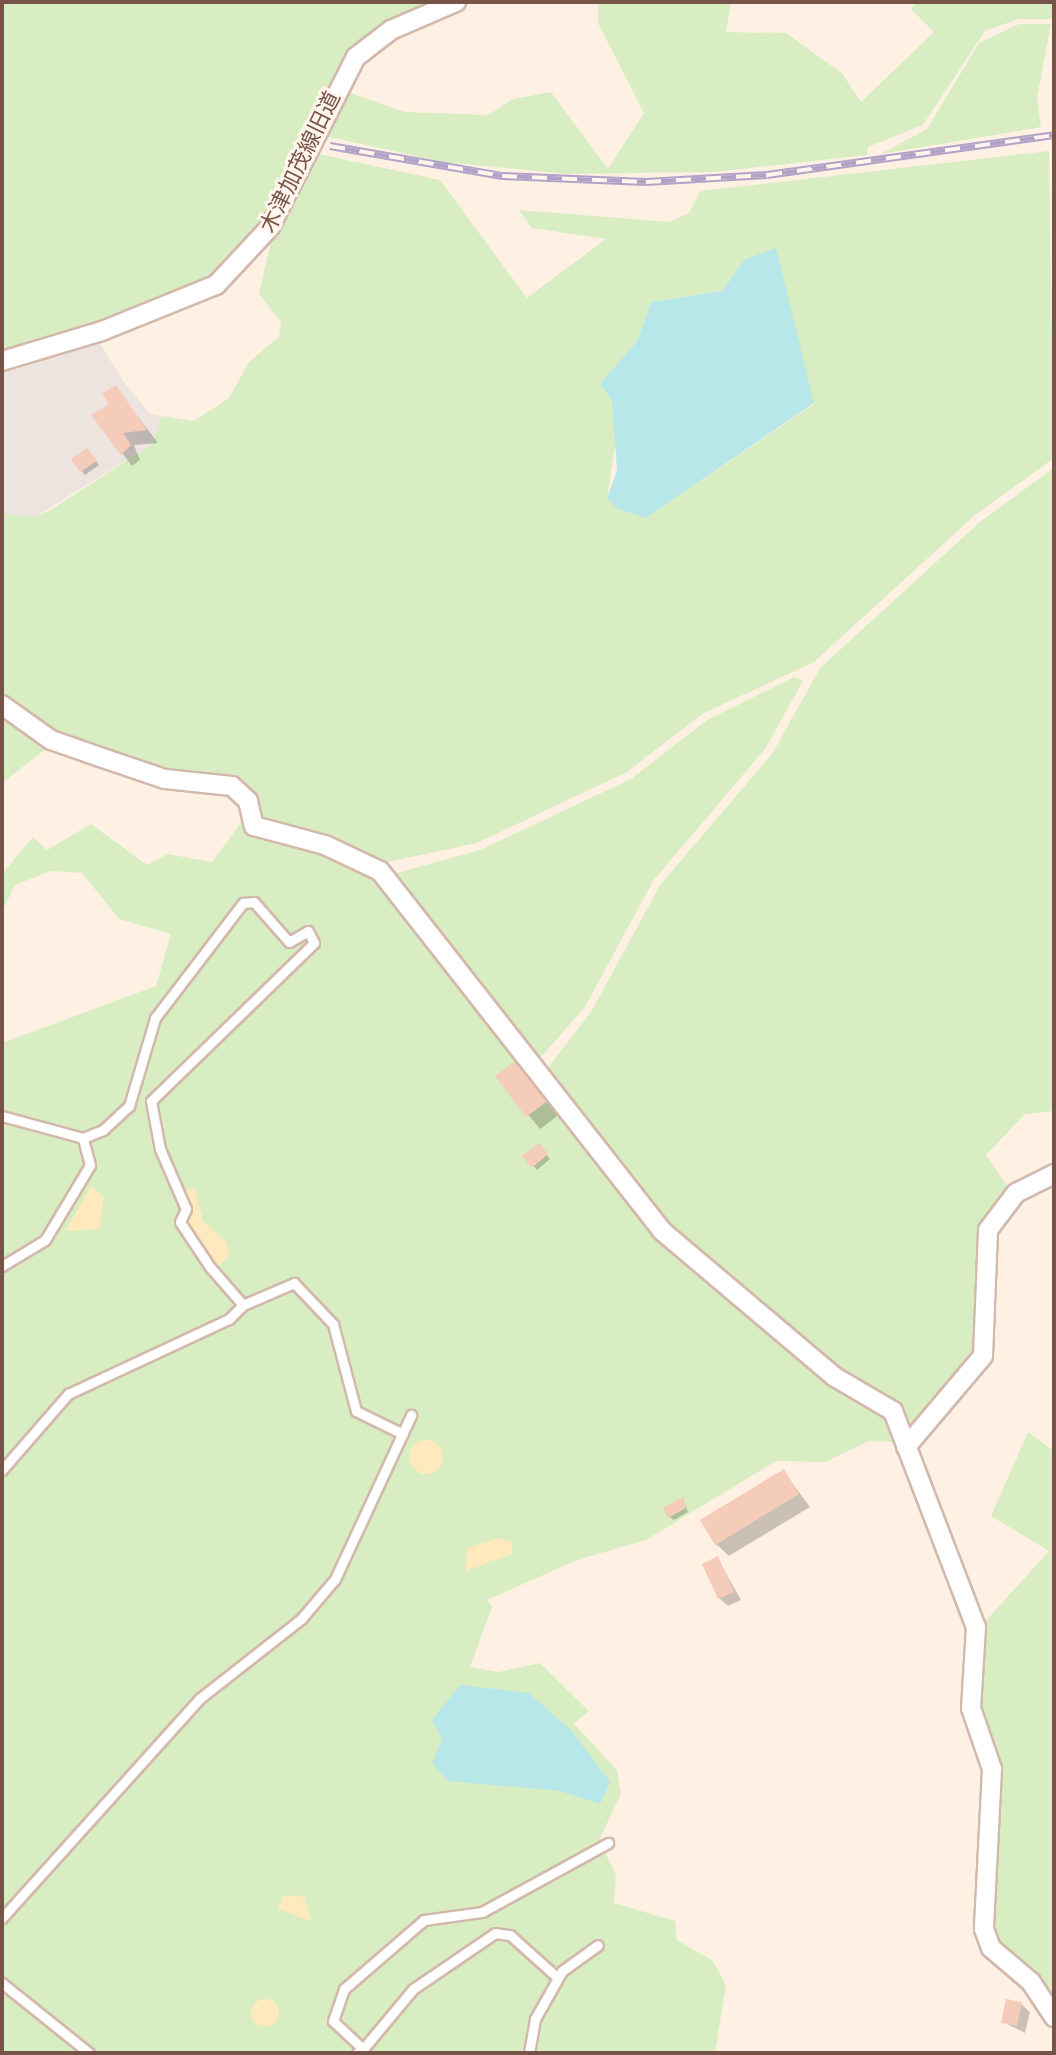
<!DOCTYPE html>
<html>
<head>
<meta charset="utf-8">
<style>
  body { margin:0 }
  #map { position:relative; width:1056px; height:2055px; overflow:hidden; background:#fef1e4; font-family:Rubik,"Noto Sans JP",sans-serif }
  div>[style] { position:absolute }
  .industrial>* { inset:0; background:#ede4df }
  .green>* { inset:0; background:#d8edc1 }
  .sand>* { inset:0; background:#ffe9bd }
  .round { border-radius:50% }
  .water>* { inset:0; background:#b7e7e9 }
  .shadow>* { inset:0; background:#0003 }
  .building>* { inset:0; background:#f5cbba }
  .roads { filter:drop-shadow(2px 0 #d2b9ac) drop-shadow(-2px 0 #d2b9ac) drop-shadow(0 2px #d2b9ac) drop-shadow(0 -2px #d2b9ac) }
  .lane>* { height:9px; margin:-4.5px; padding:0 4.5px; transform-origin:4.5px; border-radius:4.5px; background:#fff }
  .street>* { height:18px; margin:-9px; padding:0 9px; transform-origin:9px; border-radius:9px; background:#fff }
  .rail>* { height:8px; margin-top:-4px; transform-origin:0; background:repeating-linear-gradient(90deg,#fff5ec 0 15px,#b2a2c8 0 30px); box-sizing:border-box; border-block:2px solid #b2a2c8 }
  span { translate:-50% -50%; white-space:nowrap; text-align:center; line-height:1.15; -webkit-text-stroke:6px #fff5ec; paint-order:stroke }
  .street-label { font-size:22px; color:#785448 }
  .frame { position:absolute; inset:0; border:4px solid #785448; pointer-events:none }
</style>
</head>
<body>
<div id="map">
  <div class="industrial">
    <i style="clip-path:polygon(98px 340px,123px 381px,150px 414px,162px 416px,151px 445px,35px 517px,2px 513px,2px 368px)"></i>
  </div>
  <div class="green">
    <i style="clip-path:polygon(2px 2px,438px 2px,351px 53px,264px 223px,210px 281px,96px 328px,2px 352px)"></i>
    <i style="clip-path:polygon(598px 2px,731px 2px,726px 32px,786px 33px,842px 73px,861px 102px,934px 32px,911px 9px,916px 2px,1054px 2px,1054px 19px,1019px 19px,985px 31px,923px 125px,868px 147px,867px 155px,715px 172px,567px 174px,443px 162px,320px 135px,342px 90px,405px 112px,488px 115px,513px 99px,551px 92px,608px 169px,644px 113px,598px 23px)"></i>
    <i style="clip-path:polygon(1019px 24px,1051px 24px,1037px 98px,1041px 127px,881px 154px,927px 129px,979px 43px)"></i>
    <i style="clip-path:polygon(evenodd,1049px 151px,1054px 458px,975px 515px,814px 662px,702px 714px,627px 772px,477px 843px,383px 863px,267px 822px,243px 782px,165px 774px,57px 737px,2px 698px,2px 513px,35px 517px,49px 511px,151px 445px,162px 416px,194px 421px,229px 398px,249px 362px,279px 337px,281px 322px,259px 294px,271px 241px,314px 153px,440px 180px,527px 298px,606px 239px,532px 228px,519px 210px,669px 222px,689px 213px,700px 191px,1049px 151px,744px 260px,814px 404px,646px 518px,607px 498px,617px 434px,612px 401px,600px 384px,637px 341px,651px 302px,722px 291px,744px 260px)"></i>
    <i style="clip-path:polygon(1054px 468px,1054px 1111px,1025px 1114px,986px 1155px,1010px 1190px,977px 1240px,984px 1330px,973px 1365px,912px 1430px,897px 1407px,853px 1384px,666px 1227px,544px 1073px,591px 1012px,660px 885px,772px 754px,820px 668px,981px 521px)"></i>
    <i style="clip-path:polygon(794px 677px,803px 681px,765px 749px,653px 881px,585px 1007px,542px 1056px,532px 1056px,392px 881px,397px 873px,480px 850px,631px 779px,707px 720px)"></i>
    <i style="clip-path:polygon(2px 714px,51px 745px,2px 783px)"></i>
    <i style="clip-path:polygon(245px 817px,381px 880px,659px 1235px,891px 1414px,897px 1442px,869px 1441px,825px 1462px,776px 1461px,646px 1540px,577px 1560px,487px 1600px,492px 1607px,470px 1667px,498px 1672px,540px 1663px,589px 1711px,574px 1724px,617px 1770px,621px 1794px,599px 1840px,616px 1875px,614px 1903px,675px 1921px,677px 1940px,713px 1961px,726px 1985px,715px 2053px,2px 2053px,2px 1043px,156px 986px,171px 934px,119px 919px,82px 873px,51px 871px,15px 885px,2px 911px,2px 874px,33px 837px,47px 850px,91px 824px,147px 865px,168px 854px,212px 862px)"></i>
    <i style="clip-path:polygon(1028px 1432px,1054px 1451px,1054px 2008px,996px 1945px,989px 1927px,997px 1795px,977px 1707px,982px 1625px,1049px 1551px,991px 1516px)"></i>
  </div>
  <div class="sand">
    <i style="clip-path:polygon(91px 1187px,104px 1197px,99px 1229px,65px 1231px)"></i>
    <i style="clip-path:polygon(194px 1187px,203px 1221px,226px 1242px,229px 1256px,220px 1265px,212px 1265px,181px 1217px,178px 1194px)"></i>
    <i class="round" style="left:409px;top:1440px;width:34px;height:34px"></i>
    <i style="clip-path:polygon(497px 1538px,512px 1542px,512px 1554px,466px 1571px,467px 1548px)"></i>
    <i style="clip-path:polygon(284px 1895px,305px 1897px,311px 1921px,278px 1909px)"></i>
    <i class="round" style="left:251px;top:1999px;width:28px;height:28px"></i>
  </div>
  <div class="water">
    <i style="clip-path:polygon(776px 248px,814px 403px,646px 518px,617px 508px,607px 498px,617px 470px,612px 401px,600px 384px,637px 341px,651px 302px,722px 291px,744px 260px)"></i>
    <i style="clip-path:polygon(460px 1685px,529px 1693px,572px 1731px,610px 1782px,600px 1804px,560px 1791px,448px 1781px,432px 1763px,442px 1739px,432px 1720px)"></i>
  </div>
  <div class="shadow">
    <i style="clip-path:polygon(115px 387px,158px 443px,134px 445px,140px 460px,132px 466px,94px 416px,111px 404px)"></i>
    <i style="clip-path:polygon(91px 454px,99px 465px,85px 475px,73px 460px)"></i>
    <i style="clip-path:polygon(518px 1062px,560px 1114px,540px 1129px,497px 1077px)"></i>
    <i style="clip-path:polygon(539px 1146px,550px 1159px,537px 1170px,525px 1156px)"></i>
    <i style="clip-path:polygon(784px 1472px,810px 1507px,729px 1556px,716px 1544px)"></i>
    <i style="clip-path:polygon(683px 1499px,688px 1512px,674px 1520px,670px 1517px)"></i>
    <i style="clip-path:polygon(718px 1559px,741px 1600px,728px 1606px,719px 1598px)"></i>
    <i style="clip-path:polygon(1021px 2004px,1030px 2012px,1025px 2033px,1003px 2022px)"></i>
  </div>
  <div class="building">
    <i style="clip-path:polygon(116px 385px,147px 430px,123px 433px,131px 445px,121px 455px,91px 415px,109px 404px,102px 394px)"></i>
    <i style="clip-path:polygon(87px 448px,97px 461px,80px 472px,71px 459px)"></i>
    <i style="clip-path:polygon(518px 1059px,549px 1100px,526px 1117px,495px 1076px)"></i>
    <i style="clip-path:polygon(539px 1143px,548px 1154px,532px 1168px,522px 1156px)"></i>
    <i style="clip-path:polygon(784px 1469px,799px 1494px,715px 1545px,700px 1520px)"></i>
    <i style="clip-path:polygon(683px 1497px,686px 1508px,668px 1518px,663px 1508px)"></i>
    <i style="clip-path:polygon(718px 1556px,734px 1592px,718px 1599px,702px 1564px)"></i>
    <i style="clip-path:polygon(1006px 1999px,1022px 2002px,1017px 2026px,1001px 2023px)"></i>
  </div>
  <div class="roads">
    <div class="lane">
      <i style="left:2px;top:1116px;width:84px;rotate:15.2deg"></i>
      <i style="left:83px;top:1138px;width:22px;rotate:-22deg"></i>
      <i style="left:103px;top:1130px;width:35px;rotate:-43deg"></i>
      <i style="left:129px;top:1106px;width:92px;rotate:-73.5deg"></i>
      <i style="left:155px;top:1018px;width:145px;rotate:-52.6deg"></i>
      <i style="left:243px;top:903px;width:11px;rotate:-5deg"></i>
      <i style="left:254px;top:902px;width:53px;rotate:48.8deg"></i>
      <i style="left:289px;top:942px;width:22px;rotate:-30deg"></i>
      <i style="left:308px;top:931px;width:13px;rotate:63deg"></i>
      <i style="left:314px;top:943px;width:227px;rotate:135.9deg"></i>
      <i style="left:151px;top:1101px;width:49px;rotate:79.4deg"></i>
      <i style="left:160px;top:1149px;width:65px;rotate:66.6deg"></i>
      <i style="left:186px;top:1209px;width:14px;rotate:115deg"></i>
      <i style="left:180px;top:1222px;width:54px;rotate:56.3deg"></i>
      <i style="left:210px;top:1267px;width:50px;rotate:49deg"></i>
      <i style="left:243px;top:1305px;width:56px;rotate:-23.3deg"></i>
      <i style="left:294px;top:1283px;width:57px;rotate:46.4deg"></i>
      <i style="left:333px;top:1324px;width:90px;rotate:75.2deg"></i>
      <i style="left:356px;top:1411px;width:52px;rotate:26.1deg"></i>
      <i style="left:2px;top:1266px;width:50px;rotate:-31.2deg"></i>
      <i style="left:45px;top:1240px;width:87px;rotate:-59deg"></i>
      <i style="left:90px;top:1165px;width:28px;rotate:-105deg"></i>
      <i style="left:2px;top:1470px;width:101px;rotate:-49deg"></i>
      <i style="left:68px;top:1394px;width:178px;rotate:-25deg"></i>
      <i style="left:229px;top:1319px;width:20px;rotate:-45deg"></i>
      <i style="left:2px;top:1918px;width:295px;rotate:-48deg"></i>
      <i style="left:199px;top:1699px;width:130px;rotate:-38.1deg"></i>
      <i style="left:301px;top:1619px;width:52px;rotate:-49.6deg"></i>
      <i style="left:335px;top:1579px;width:181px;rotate:-65.1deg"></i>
      <i style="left:2px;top:1983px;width:112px;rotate:38.8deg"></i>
      <i style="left:363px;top:2049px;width:78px;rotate:-50.2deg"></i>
      <i style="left:413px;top:1989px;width:99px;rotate:-34.3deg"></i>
      <i style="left:495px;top:1933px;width:15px;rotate:8deg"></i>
      <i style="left:510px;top:1935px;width:64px;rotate:41.9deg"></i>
      <i style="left:357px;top:2053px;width:7px;rotate:-34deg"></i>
      <i style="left:363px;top:2049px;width:41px;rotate:-137deg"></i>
      <i style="left:333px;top:2021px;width:34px;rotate:-71deg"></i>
      <i style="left:344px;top:1989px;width:106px;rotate:-40.8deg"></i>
      <i style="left:424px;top:1920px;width:59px;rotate:-7.9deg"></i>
      <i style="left:482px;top:1912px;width:144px;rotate:-28.7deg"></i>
      <i style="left:529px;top:2053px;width:35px;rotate:-80deg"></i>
      <i style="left:535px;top:2019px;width:55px;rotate:-60.6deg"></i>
      <i style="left:562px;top:1971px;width:44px;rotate:-35.8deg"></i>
    </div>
    <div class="street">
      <i style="left:2px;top:361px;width:104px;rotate:-16.7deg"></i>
      <i style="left:102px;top:331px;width:123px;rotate:-22deg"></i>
      <i style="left:216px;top:285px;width:79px;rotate:-47deg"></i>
      <i style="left:270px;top:227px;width:191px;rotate:-63.2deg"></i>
      <i style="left:356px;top:57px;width:44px;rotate:-37.6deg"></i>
      <i style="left:391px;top:30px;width:71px;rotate:-23.3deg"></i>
      <i style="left:2px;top:705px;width:60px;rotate:35.5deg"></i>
      <i style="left:51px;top:740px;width:39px;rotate:19deg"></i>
      <i style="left:88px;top:753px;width:81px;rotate:18.7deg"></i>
      <i style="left:165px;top:779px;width:67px;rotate:6deg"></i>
      <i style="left:232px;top:786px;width:22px;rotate:43deg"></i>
      <i style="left:248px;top:801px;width:26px;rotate:77deg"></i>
      <i style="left:254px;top:826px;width:73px;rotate:15deg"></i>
      <i style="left:325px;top:845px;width:61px;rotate:25.3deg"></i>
      <i style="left:380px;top:871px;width:457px;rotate:51.9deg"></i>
      <i style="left:662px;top:1231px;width:226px;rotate:40.2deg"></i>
      <i style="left:835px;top:1377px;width:67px;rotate:30.4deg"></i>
      <i style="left:893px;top:1411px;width:231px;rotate:69deg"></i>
      <i style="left:976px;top:1627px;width:81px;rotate:93.5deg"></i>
      <i style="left:971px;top:1708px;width:65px;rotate:71deg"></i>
      <i style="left:992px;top:1769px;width:160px;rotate:92.9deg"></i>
      <i style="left:984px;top:1929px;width:20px;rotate:70deg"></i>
      <i style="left:991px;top:1948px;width:52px;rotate:40.4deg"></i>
      <i style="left:1031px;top:1982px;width:42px;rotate:56.7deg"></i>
      <i style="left:906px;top:1447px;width:119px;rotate:-49.8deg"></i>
      <i style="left:983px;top:1356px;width:126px;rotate:-87.7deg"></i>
      <i style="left:988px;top:1230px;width:46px;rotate:-52.9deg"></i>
      <i style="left:1016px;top:1193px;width:42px;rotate:-26.6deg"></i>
    </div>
  </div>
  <div class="rail">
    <i style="left:330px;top:146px;width:175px;rotate:9.9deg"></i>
    <i style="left:502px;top:176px;width:144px;rotate:2.4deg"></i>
    <i style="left:646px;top:182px;width:121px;rotate:-3.3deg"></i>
    <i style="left:767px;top:175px;width:290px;rotate:-7.9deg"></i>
  </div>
  <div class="street-label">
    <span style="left:300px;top:162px;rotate:-64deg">木津加茂線旧道</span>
  </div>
  <div class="frame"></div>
</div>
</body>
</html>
